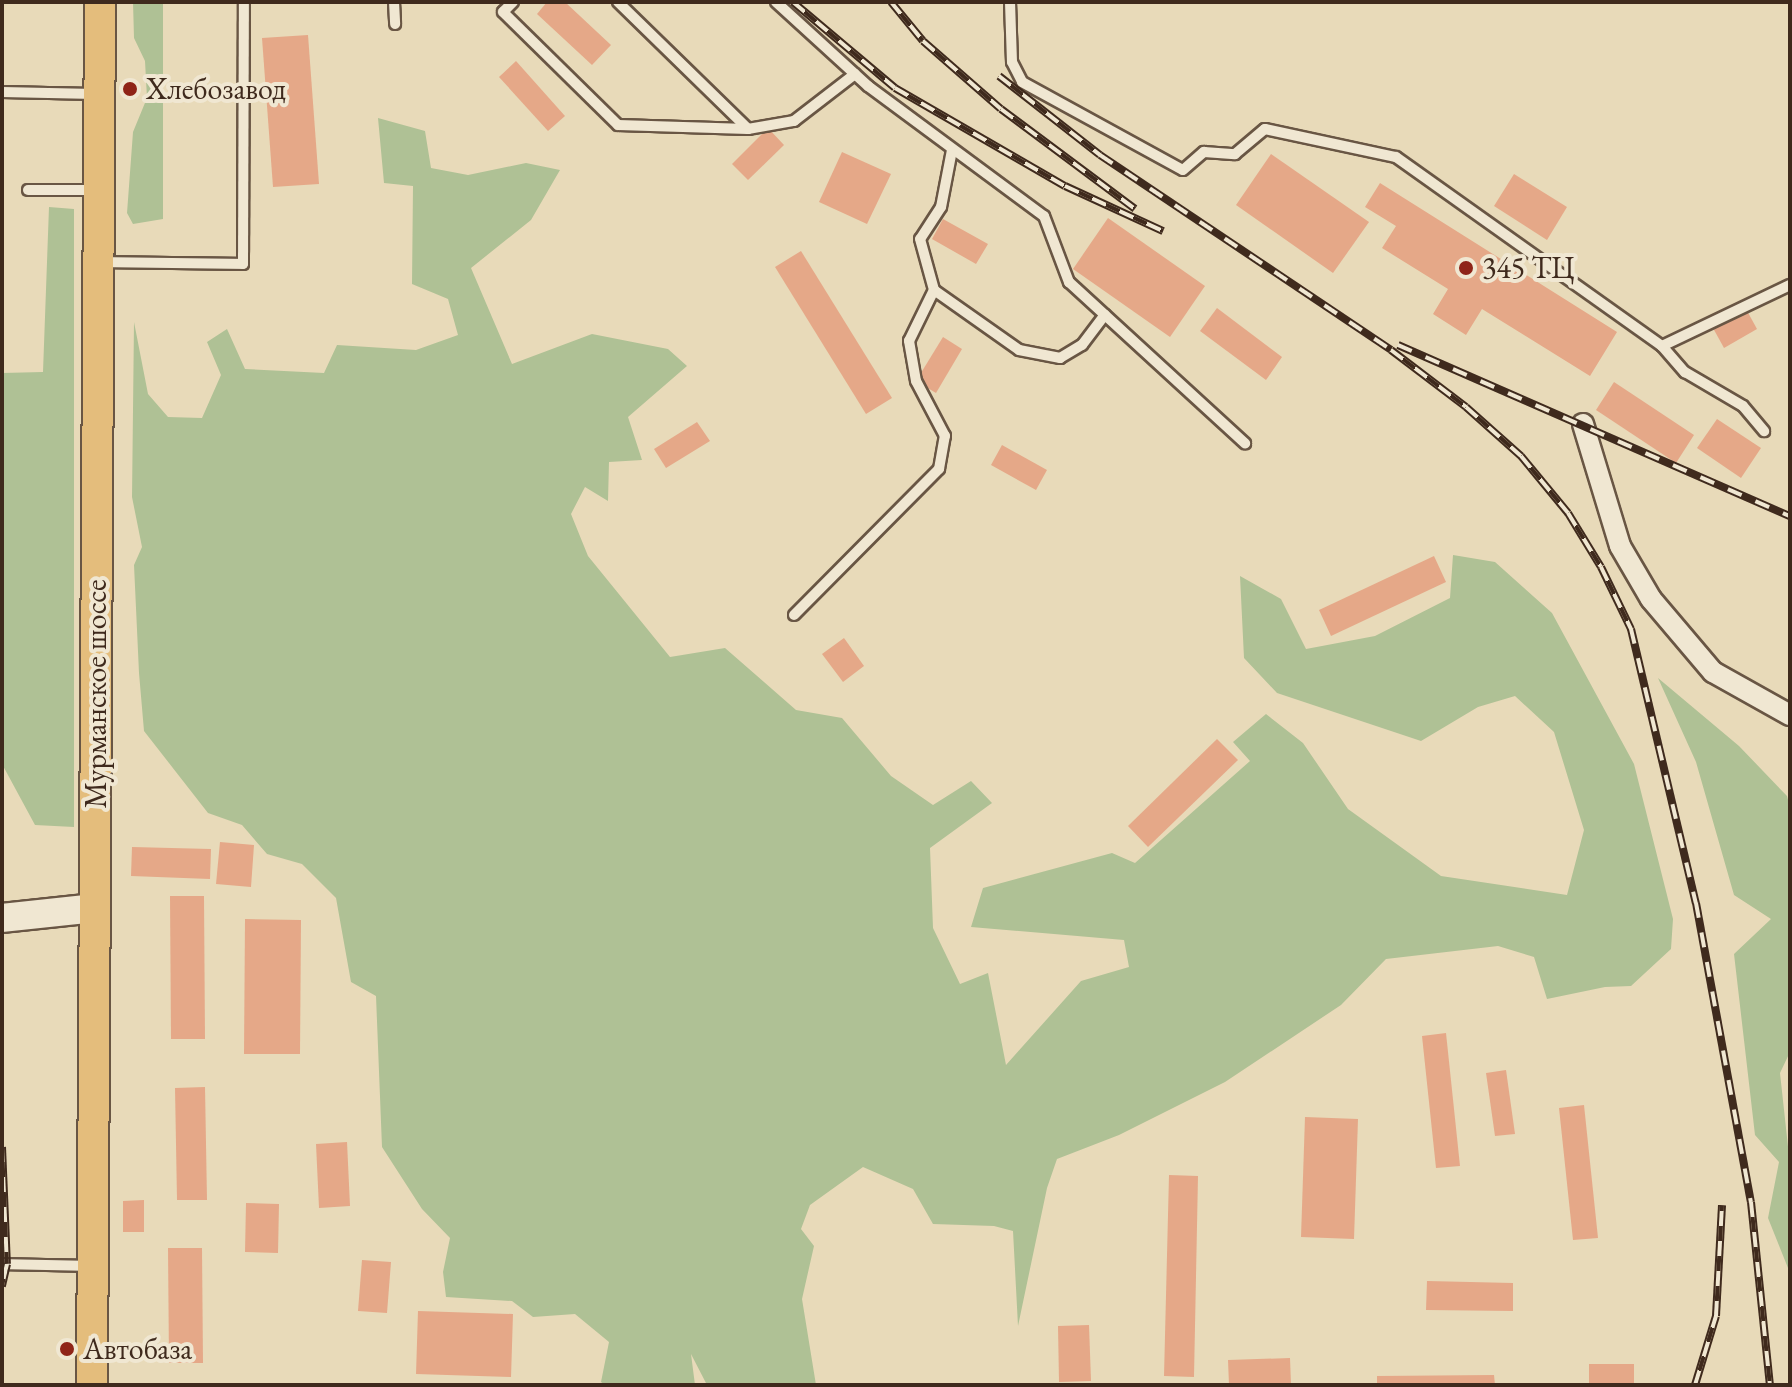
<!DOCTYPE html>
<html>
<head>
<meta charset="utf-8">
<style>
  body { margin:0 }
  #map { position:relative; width:1792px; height:1387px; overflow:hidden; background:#e8dab9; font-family:"EB Garamond",serif }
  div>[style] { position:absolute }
  .green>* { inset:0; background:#afc195 }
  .building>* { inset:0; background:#e5a888 }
  .roads { filter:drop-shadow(2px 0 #695644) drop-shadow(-2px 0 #695644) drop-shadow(0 2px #695644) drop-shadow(0 -2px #695644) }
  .lane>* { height:10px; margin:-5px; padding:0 5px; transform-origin:5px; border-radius:5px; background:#f0e7d2 }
  .street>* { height:20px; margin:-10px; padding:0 10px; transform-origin:10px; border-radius:10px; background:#f0e7d2 }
  .secondary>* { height:28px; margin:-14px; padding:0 14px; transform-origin:14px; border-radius:14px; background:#f0e7d2 }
  .primary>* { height:30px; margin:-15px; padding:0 15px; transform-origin:15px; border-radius:15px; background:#e4bd7c }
  .rail>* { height:8px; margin-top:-4px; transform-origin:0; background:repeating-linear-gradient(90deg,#f0e7d2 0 15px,#3f2a1d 0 30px); box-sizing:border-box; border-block:2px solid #3f2a1d }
  .dots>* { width:22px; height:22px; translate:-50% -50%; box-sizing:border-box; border:4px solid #f0e7d2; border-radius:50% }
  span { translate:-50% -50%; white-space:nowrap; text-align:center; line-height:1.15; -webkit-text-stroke:8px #f0e7d2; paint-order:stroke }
  .poi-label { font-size:30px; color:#3f2a1d }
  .left { translate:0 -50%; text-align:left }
  .street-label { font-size:30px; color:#3f2a1d }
  .frame { position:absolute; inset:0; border:4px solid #3f2a1d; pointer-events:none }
</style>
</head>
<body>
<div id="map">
  <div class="green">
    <i style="clip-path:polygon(133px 2px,163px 2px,163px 219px,133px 224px,127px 213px,133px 132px,147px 98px,145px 61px,134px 38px)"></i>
    <i style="clip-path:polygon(378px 118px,425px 131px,431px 168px,468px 175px,526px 163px,560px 170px,531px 220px,471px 268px,512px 364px,592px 334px,668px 349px,687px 366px,628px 417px,642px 460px,609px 462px,608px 501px,585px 487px,571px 514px,588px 556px,670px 657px,725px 648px,796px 710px,842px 718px,891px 776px,933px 805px,971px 781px,992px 803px,930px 848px,933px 928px,960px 984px,988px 973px,1006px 1065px,1081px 981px,1129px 967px,1124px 940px,971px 927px,983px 888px,1112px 853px,1135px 863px,1250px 761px,1233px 742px,1266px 714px,1303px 743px,1348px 809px,1441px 876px,1567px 895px,1584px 830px,1554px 732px,1515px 696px,1478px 707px,1421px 741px,1277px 693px,1244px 658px,1240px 576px,1281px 599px,1306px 649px,1375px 636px,1450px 598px,1453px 555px,1495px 562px,1552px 613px,1634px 764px,1673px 919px,1671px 949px,1631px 986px,1605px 987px,1547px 999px,1534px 957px,1498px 946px,1386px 959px,1341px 1005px,1225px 1082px,1119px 1135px,1057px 1159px,1047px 1188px,1018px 1326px,1013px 1231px,994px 1226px,933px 1224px,913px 1189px,863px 1167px,810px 1205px,801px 1229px,814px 1246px,802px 1299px,816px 1385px,707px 1385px,691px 1354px,695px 1385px,605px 1385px,601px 1382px,609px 1342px,575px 1314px,533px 1317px,512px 1301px,446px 1297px,443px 1272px,450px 1238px,422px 1209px,382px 1147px,376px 996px,351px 982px,336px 898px,302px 864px,267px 854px,242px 825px,208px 813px,144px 731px,139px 673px,134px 565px,142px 547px,132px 497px,134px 322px,148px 394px,168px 417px,202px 418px,221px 375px,207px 342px,227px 329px,245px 369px,324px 373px,337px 345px,416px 350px,458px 335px,448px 299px,412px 284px,413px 186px,384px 183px)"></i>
    <i style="clip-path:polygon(49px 207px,74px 209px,74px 827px,35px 825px,2px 764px,2px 373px,43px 372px)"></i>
    <i style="clip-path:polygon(1658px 678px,1739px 746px,1787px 796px,1790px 808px,1790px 1052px,1780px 1073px,1790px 1165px,1790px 1273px,1768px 1218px,1779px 1162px,1755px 1135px,1734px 954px,1771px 919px,1734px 895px,1696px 762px)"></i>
  </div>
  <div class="building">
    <i style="clip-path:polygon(547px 2px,565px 2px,611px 45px,592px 65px,537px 14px)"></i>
    <i style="clip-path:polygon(308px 35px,319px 184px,273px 187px,262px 38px)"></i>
    <i style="clip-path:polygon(516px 61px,565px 116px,548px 131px,499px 77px)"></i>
    <i style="clip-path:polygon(768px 128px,784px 145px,748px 180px,732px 164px)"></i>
    <i style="clip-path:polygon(842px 152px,891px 174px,867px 224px,819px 202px)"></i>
    <i style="clip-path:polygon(1271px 154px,1369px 222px,1333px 273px,1236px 205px)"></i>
    <i style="clip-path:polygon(1514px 174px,1567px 207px,1547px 240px,1494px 206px)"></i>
    <i style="clip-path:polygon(1380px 183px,1617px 332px,1590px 376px,1482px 309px,1466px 335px,1433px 314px,1448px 289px,1382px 248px,1396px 226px,1365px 207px)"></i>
    <i style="clip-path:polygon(1108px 218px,1205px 286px,1170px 337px,1073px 269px)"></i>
    <i style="clip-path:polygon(943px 219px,988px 244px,976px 264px,932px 239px)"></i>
    <i style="clip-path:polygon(801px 251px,892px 398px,866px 414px,775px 267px)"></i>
    <i style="clip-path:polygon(1217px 308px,1282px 357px,1266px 380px,1200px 331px)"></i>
    <i style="clip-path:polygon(1746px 309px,1757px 329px,1724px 348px,1713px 328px)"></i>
    <i style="clip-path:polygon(943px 337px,962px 349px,936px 393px,916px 381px)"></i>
    <i style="clip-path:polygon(1614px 382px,1694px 435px,1676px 463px,1596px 410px)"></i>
    <i style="clip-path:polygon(1717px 419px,1761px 448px,1741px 478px,1697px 448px)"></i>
    <i style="clip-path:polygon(697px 422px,710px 441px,666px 468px,654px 449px)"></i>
    <i style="clip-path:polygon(1002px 445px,1047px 470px,1036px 490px,991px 465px)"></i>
    <i style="clip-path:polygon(1434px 556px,1446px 582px,1331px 636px,1319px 610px)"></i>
    <i style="clip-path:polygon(844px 638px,864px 666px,843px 682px,822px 654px)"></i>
    <i style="clip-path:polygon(1217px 739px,1238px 760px,1148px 847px,1128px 826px)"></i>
    <i style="clip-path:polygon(220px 842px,254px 845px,251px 887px,216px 884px)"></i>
    <i style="clip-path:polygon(132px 847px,211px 849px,210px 879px,131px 876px)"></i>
    <i style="clip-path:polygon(170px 896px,204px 896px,205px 1039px,171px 1039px)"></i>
    <i style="clip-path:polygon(245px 919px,301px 920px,300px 1054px,244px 1054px)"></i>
    <i style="clip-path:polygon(1446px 1033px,1460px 1166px,1436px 1168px,1422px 1036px)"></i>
    <i style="clip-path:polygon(1506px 1070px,1515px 1134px,1495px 1136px,1486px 1073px)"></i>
    <i style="clip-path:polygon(205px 1087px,207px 1200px,177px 1200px,175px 1088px)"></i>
    <i style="clip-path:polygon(1584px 1105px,1598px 1238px,1573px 1240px,1559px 1108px)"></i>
    <i style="clip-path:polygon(1305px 1117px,1358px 1119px,1354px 1239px,1301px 1237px)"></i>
    <i style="clip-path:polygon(347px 1142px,350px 1206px,319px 1208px,316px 1144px)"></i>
    <i style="clip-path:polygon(1169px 1175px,1198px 1176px,1194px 1377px,1164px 1376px)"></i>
    <i style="clip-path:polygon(144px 1200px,144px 1232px,123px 1232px,123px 1201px)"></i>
    <i style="clip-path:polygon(246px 1203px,279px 1204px,278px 1253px,245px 1252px)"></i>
    <i style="clip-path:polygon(168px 1248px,202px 1248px,203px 1363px,169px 1363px)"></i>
    <i style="clip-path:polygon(362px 1260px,391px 1262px,387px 1313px,358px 1311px)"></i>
    <i style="clip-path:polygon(1427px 1281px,1513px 1283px,1513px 1311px,1426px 1310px)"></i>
    <i style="clip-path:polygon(418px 1311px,513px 1314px,511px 1377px,416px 1374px)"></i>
    <i style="clip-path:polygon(1089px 1325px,1091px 1381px,1059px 1382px,1058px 1326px)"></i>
    <i style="clip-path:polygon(1290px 1358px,1291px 1385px,1229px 1385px,1228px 1360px)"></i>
    <i style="clip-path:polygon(1589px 1364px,1634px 1364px,1634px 1385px,1589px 1385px)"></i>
    <i style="clip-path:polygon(1494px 1375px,1495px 1385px,1377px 1385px,1377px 1376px)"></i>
  </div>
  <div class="roads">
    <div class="lane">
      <i style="left:394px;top:2px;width:22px;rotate:87deg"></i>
      <i style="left:513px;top:2px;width:14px;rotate:135deg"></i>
      <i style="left:503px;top:12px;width:161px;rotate:44.5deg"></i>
      <i style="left:618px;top:125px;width:130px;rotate:1.8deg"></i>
      <i style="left:618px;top:2px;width:182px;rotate:44.3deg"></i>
      <i style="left:748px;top:129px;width:47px;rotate:-9.9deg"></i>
      <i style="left:794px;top:121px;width:77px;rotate:-37.6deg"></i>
      <i style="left:776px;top:2px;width:125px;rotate:42.4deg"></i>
      <i style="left:868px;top:86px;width:219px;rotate:36.5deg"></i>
      <i style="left:1044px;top:216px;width:71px;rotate:69.3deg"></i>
      <i style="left:1069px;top:282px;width:239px;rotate:42.5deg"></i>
      <i style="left:1010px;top:2px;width:60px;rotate:88.1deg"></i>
      <i style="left:1012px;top:62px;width:22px;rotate:63deg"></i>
      <i style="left:1022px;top:82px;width:183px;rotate:28.7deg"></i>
      <i style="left:1183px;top:170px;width:28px;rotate:-41deg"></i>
      <i style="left:1204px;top:152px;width:31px;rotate:4deg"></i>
      <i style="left:1235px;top:154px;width:39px;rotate:-40deg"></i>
      <i style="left:1265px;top:129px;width:134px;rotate:12.1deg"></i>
      <i style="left:1396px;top:157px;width:326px;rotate:35.4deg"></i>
      <i style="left:1662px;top:346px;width:142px;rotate:-25.5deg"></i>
      <i style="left:2px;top:92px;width:93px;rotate:1.2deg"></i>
      <i style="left:952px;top:150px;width:58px;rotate:100.9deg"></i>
      <i style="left:941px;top:207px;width:38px;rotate:123deg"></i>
      <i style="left:920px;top:239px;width:53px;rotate:74.6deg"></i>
      <i style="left:934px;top:290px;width:104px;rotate:35.2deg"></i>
      <i style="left:1019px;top:350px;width:42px;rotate:11deg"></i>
      <i style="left:1060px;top:358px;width:26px;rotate:-31deg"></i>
      <i style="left:1082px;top:345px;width:38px;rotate:-53deg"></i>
      <i style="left:28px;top:190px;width:66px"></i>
      <i style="left:101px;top:262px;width:142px;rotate:0.8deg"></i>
      <i style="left:243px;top:264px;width:262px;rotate:-89.8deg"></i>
      <i style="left:1662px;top:346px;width:35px;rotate:49deg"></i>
      <i style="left:1685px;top:372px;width:67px;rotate:30.4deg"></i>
      <i style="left:1743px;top:406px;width:33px;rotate:50deg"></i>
      <i style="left:794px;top:615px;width:206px;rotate:-45.2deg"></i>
      <i style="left:939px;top:469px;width:34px;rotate:-80deg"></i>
      <i style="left:945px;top:436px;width:62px;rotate:-117.8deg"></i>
      <i style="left:916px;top:381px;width:41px;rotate:-99.9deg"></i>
      <i style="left:909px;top:341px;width:57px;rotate:-63.9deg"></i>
      <i style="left:2px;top:1264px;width:87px;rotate:1.3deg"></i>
    </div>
    <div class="street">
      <i style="left:1583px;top:424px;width:127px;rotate:73.1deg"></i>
      <i style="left:1620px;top:546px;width:61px;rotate:59.7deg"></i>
      <i style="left:1651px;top:599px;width:96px;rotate:49.7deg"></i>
      <i style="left:1713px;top:672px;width:88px;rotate:29.2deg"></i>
    </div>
    <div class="secondary">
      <i style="left:2px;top:918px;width:94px;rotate:-6.1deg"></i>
    </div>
    <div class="primary">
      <i style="left:92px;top:1385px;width:1383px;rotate:-89.67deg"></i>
    </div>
  </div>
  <div class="rail">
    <i style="left:793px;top:2px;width:133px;rotate:40.1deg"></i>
    <i style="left:895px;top:88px;width:196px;rotate:30deg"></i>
    <i style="left:1065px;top:186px;width:108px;rotate:24.7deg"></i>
    <i style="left:891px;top:2px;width:50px;rotate:50.6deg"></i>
    <i style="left:923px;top:41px;width:103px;rotate:41.1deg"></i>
    <i style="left:1001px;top:109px;width:167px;rotate:36.7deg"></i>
    <i style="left:999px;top:76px;width:128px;rotate:38deg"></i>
    <i style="left:1100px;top:155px;width:350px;rotate:33.8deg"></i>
    <i style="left:1391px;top:350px;width:94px;rotate:37.2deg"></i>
    <i style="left:1466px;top:407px;width:74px;rotate:41.7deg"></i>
    <i style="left:1521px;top:456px;width:74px;rotate:50.5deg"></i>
    <i style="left:1568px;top:513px;width:63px;rotate:58.6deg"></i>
    <i style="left:1601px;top:567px;width:69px;rotate:64.2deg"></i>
    <i style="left:1631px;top:629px;width:282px;rotate:76.7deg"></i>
    <i style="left:1696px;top:903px;width:304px;rotate:79.6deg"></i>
    <i style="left:1751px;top:1202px;width:184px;rotate:84.1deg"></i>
    <i style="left:1398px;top:345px;width:428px;rotate:23.6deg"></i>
    <i style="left:2px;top:1147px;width:117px;rotate:87.6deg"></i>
    <i style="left:7px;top:1264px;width:23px;rotate:103deg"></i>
    <i style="left:1695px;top:1385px;width:72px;rotate:-73.1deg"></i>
    <i style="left:1716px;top:1316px;width:111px;rotate:-86.9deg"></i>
  </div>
  <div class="dots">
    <i style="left:130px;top:89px;background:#8f2418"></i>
    <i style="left:1466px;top:268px;background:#8f2418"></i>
    <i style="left:67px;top:1349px;background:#8f2418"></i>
  </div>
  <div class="poi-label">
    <span class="left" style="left:146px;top:89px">Хлебозавод</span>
    <span class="left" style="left:1482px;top:268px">345 ТЦ</span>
    <span class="left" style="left:83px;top:1349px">Автобаза</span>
  </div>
  <div class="street-label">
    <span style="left:96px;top:694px;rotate:-90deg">Мурманское шоссе</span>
  </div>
  <div class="frame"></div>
</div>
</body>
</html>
